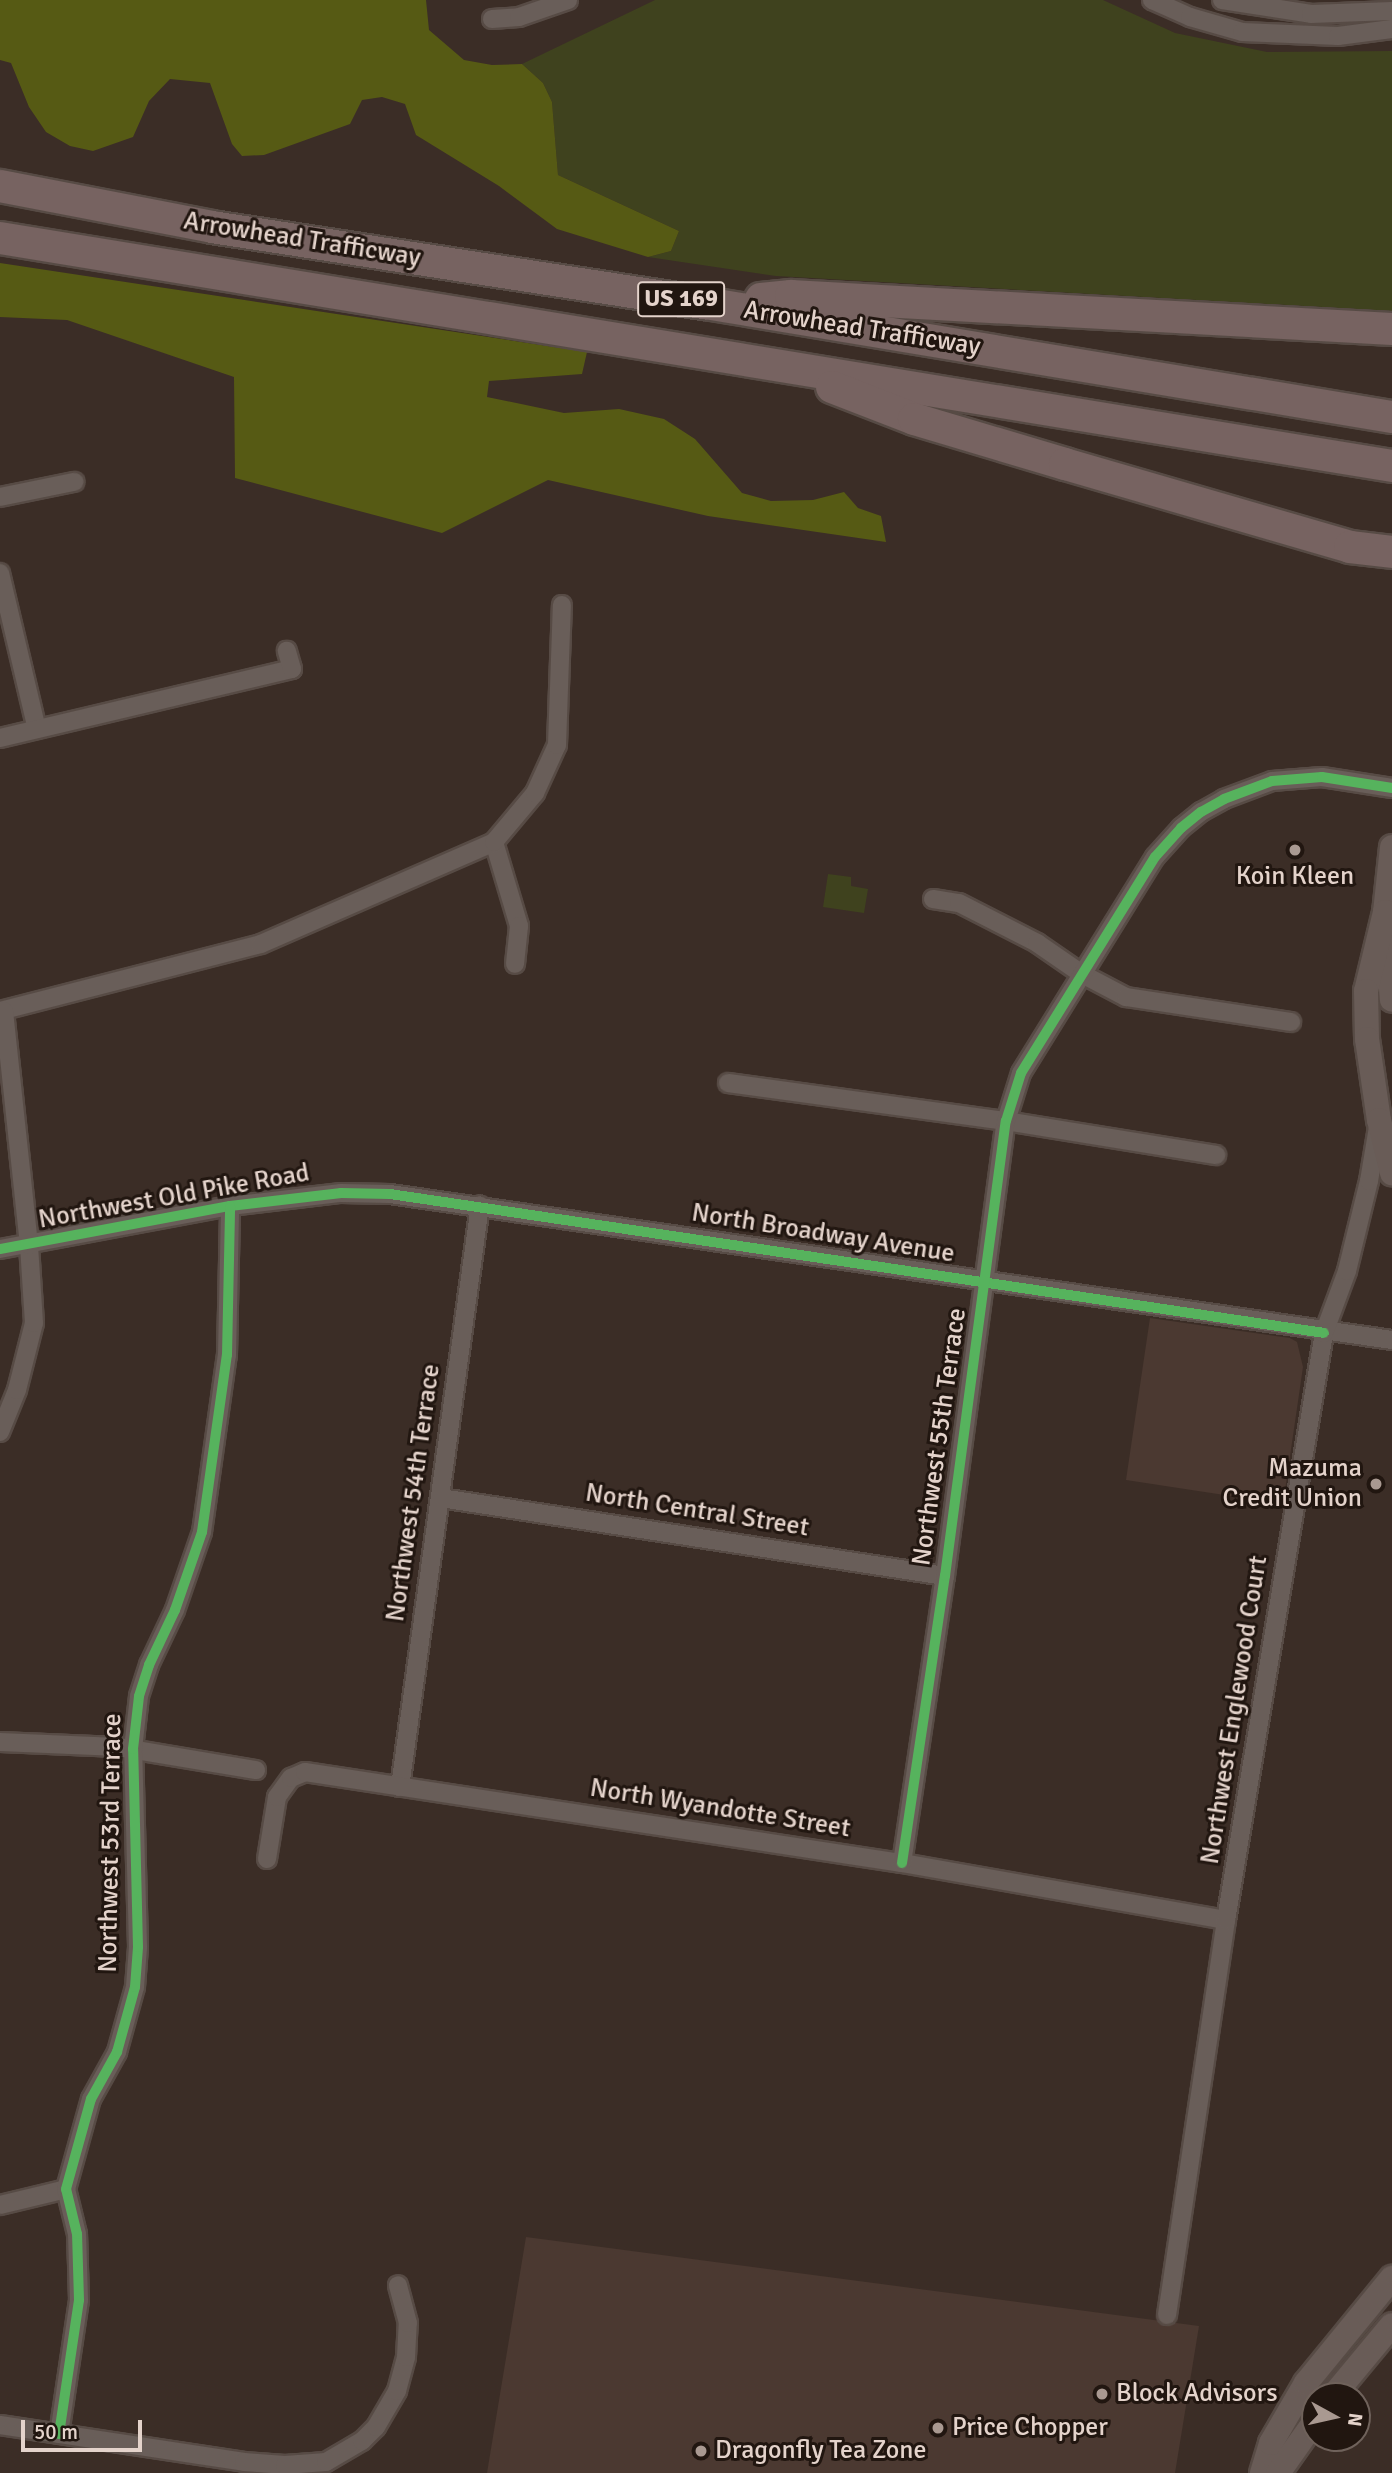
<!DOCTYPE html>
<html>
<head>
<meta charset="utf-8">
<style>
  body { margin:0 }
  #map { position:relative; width:1392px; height:2473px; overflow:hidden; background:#3b2d26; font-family:Signika,sans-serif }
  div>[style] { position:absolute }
  .commercial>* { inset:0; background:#4b3931 }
  .green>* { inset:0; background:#3f421e }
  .forest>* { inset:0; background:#565a14 }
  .roads { filter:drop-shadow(2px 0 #574b45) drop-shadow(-2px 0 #574b45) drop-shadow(0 2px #574b45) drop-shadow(0 -2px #574b45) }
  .minor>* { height:18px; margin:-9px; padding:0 9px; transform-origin:9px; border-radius:9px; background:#695e59 }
  .secondary>* { height:24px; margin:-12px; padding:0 12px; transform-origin:12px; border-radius:12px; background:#695c57 }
  .motorway>* { height:32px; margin:-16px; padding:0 16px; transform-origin:16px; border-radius:16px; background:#776361 }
  .cycleway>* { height:10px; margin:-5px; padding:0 5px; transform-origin:5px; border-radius:5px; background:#56b35d }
  .dots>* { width:19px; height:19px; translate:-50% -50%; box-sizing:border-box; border:4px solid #211610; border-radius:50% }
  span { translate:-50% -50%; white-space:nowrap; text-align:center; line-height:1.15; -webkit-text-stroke:6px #211610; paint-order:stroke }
  .shield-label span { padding:2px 5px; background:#211610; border:2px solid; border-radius:5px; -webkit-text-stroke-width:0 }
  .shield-label { font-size:24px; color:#e4d3cb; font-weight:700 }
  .street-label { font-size:26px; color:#e4d3cb }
  .poi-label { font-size:26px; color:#e4d3cb }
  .right { translate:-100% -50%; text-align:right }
  .left { translate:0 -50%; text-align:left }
  .north { position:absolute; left:1301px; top:2382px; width:70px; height:70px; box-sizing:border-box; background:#211610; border:2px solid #6f625b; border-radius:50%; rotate:98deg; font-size:19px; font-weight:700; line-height:28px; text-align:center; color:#e4d3cb }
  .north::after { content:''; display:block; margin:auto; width:24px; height:32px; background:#a99991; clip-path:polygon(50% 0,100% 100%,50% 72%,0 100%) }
  .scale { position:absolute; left:21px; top:2420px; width:121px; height:32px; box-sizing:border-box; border:4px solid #e4d3cb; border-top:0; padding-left:9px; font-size:21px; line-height:24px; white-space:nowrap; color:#e4d3cb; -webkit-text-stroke:5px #211610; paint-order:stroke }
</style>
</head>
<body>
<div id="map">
  <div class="commercial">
    <i style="clip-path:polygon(1150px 1318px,1290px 1338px,1297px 1342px,1303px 1367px,1283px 1504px,1126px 1480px)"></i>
    <i style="clip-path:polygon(526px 2237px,1199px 2326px,1175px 2473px,487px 2473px)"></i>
  </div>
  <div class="green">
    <i style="clip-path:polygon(655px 0,1103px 0,1175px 33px,1267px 52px,1392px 51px,1392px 311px,776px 276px,648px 257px,671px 251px,679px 231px,558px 175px,552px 102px,543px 83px,522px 64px)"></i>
    <i style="clip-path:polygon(828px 874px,851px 877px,851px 886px,868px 889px,864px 913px,823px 907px)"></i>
  </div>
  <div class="forest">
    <i style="clip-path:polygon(0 0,426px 0,429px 30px,464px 60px,492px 65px,522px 64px,543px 83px,552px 102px,558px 175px,679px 231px,671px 251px,648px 257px,557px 229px,499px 186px,416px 135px,405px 104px,382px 97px,362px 100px,350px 124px,264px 155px,242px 156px,232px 144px,210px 83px,170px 79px,149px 101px,133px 137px,93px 151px,70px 146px,46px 132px,29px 107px,11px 63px,0 60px)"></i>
    <i style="clip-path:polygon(0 263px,587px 352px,582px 374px,489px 381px,487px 397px,564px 413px,619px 409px,664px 419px,695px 439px,742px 493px,771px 501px,813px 500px,844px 492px,858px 508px,881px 516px,886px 542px,708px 516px,548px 480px,442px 533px,235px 478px,234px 377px,67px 320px,0 317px)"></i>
  </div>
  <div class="roads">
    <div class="minor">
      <i style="left:1152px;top:0;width:42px;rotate:24.1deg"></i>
      <i style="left:1190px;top:17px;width:54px;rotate:16.1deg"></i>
      <i style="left:1242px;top:32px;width:96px;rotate:2.4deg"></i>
      <i style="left:1338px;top:36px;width:54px;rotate:-7.4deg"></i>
      <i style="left:1222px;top:0;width:90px;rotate:8.9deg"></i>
      <i style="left:1311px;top:14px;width:81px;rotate:-2.1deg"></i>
      <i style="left:492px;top:19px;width:27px;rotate:-4deg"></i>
      <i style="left:519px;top:17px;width:52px;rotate:-19.1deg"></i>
      <i style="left:0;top:497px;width:76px;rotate:-11.5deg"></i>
      <i style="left:0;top:573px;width:160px;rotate:76.7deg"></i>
      <i style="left:0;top:738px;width:300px;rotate:-13.3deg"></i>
      <i style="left:292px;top:669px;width:19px;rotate:-106deg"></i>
      <i style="left:494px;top:842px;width:88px;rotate:73.4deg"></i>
      <i style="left:519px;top:926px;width:38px;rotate:96deg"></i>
      <i style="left:933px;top:899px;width:26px;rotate:9deg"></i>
      <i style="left:959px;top:903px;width:88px;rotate:27.1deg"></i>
      <i style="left:1037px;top:943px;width:55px;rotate:34.6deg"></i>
      <i style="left:1082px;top:974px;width:50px;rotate:27.6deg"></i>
      <i style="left:1126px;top:997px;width:167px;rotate:8.6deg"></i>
      <i style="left:0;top:1011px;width:269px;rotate:-14.4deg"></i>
      <i style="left:261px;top:944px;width:254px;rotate:-23.6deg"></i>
      <i style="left:494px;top:842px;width:64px;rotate:-50.1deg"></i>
      <i style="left:535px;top:793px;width:53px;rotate:-65.4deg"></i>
      <i style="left:557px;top:745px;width:140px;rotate:-88deg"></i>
      <i style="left:728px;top:1083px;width:281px;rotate:7.8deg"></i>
      <i style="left:1006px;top:1121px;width:213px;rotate:9.2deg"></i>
      <i style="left:0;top:1249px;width:234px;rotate:-10.6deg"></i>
      <i style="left:230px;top:1206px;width:112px;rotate:-6.7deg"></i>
      <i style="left:341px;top:1193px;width:49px;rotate:1.2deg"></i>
      <i style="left:390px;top:1194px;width:1013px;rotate:8.29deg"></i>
      <i style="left:0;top:1432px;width:45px;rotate:-68deg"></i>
      <i style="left:17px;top:1390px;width:69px;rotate:-75.8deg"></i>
      <i style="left:34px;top:1323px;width:78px;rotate:-93.7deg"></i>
      <i style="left:29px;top:1245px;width:235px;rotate:-96.1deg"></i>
      <i style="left:441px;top:1498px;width:510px;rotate:8.8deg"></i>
      <i style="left:0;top:1742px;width:118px;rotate:2.4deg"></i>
      <i style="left:118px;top:1747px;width:140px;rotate:9.5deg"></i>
      <i style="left:400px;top:1787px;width:587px;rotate:-82.17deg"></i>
      <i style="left:267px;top:1859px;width:63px;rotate:-80.8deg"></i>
      <i style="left:277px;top:1797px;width:24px;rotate:-54deg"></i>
      <i style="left:291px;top:1778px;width:15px;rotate:-23deg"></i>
      <i style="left:305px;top:1772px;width:604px;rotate:8.67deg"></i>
      <i style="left:902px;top:1863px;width:329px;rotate:10deg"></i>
      <i style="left:902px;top:1863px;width:290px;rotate:-81.5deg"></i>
      <i style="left:945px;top:1576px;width:459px;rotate:-82.4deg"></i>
      <i style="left:1006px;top:1121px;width:50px;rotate:-72.6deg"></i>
      <i style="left:1021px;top:1073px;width:254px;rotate:-58.2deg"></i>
      <i style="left:1155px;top:857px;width:39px;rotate:-48deg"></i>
      <i style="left:1181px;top:828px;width:26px;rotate:-39deg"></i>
      <i style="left:1201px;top:812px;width:26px;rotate:-29deg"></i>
      <i style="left:1224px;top:799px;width:51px;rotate:-20.6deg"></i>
      <i style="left:1272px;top:781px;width:50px;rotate:-4.6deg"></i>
      <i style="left:1322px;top:777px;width:71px;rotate:8.9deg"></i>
      <i style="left:0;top:2205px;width:68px;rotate:-13.6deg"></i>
      <i style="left:1167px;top:2315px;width:399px;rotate:-81.5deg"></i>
      <i style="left:1226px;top:1920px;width:595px;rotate:-80.52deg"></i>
      <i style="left:1324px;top:1333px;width:66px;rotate:-69.6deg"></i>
      <i style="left:1347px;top:1271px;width:93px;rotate:-76.3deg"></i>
      <i style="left:1369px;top:1181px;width:55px;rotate:-80.5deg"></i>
      <i style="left:0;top:2425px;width:247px;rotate:8.6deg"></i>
      <i style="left:244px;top:2462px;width:41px;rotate:4.2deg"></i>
      <i style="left:285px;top:2465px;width:41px;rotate:-4.2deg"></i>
      <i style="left:326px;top:2462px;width:42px;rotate:-30.3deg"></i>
      <i style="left:362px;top:2441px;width:20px;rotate:-45deg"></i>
      <i style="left:376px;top:2427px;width:42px;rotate:-59.7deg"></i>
      <i style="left:397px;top:2391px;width:35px;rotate:-75deg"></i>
      <i style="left:406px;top:2357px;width:34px;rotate:-87deg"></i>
      <i style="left:408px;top:2323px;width:39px;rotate:-105deg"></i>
      <i style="left:59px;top:2434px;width:135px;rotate:-81.5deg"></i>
      <i style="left:79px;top:2300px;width:66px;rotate:-91.7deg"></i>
      <i style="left:77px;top:2234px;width:46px;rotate:-103.7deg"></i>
      <i style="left:66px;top:2189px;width:93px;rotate:-74.5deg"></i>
      <i style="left:91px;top:2099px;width:54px;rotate:-61deg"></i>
      <i style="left:117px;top:2052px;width:67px;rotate:-74.5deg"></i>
      <i style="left:135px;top:1987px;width:40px;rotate:-85.7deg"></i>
      <i style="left:138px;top:1947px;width:198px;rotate:-91.4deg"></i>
      <i style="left:133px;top:1749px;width:53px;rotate:-83.5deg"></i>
      <i style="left:139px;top:1696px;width:33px;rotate:-72deg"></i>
      <i style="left:149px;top:1665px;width:61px;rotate:-64.7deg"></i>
      <i style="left:175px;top:1610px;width:83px;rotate:-70.9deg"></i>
      <i style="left:202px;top:1532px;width:179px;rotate:-82deg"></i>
      <i style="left:227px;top:1355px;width:149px;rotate:-88.8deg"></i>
    </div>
    <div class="secondary">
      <i style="left:1392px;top:847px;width:65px;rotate:96.1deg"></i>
      <i style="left:1385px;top:912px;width:88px;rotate:85.5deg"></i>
      <i style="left:1385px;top:912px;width:81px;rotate:103.5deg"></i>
      <i style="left:1366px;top:991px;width:48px;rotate:88.8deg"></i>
      <i style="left:1367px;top:1039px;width:82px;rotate:81.6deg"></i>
      <i style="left:1379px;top:1120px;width:55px;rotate:76.2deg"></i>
      <i style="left:1333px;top:2396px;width:92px;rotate:-50.3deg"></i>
      <i style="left:1262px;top:2473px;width:31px;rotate:-73deg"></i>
      <i style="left:1271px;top:2443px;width:69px;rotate:-59.7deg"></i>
      <i style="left:1306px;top:2383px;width:136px;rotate:-50.7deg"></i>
      <i style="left:1278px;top:2473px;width:64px;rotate:-54.6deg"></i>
    </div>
    <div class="motorway">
      <i style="left:0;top:186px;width:216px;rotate:10.9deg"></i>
      <i style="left:212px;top:227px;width:499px;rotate:8.8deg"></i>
      <i style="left:705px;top:303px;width:696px;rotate:9.42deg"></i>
      <i style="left:0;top:238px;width:1411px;rotate:9.3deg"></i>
      <i style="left:761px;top:299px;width:30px;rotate:-6deg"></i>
      <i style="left:791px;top:296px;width:602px;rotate:3.14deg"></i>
      <i style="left:832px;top:387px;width:88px;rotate:21.3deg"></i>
      <i style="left:914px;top:419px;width:158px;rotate:16.6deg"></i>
      <i style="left:1065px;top:464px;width:297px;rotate:16.2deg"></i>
      <i style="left:1350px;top:547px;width:42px;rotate:6.8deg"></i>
    </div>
  </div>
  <div class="cycleway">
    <i style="left:0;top:1249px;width:234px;rotate:-10.6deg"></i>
    <i style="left:230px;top:1206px;width:112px;rotate:-6.7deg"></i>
    <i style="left:341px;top:1193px;width:49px;rotate:1.2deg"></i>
    <i style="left:390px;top:1194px;width:944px;rotate:8.46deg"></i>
    <i style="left:902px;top:1863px;width:290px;rotate:-81.5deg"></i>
    <i style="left:945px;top:1576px;width:459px;rotate:-82.4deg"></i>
    <i style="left:1006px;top:1121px;width:50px;rotate:-72.6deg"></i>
    <i style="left:1021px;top:1073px;width:254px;rotate:-58.2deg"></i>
    <i style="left:1155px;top:857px;width:39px;rotate:-48deg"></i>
    <i style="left:1181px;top:828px;width:26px;rotate:-39deg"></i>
    <i style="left:1201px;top:812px;width:26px;rotate:-29deg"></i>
    <i style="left:1224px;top:799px;width:51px;rotate:-20.6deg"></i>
    <i style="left:1272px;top:781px;width:50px;rotate:-4.6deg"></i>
    <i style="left:1322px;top:777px;width:71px;rotate:8.9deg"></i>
    <i style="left:59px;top:2434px;width:135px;rotate:-81.5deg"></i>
    <i style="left:79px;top:2300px;width:66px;rotate:-91.7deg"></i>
    <i style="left:77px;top:2234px;width:46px;rotate:-103.7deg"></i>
    <i style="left:66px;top:2189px;width:93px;rotate:-74.5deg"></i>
    <i style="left:91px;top:2099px;width:54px;rotate:-61deg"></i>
    <i style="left:117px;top:2052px;width:67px;rotate:-74.5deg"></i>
    <i style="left:135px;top:1987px;width:40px;rotate:-85.7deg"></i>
    <i style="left:138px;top:1947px;width:198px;rotate:-91.4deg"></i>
    <i style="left:133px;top:1749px;width:53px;rotate:-83.5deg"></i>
    <i style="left:139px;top:1696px;width:33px;rotate:-72deg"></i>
    <i style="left:149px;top:1665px;width:61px;rotate:-64.7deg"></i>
    <i style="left:175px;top:1610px;width:83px;rotate:-70.9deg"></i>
    <i style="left:202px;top:1532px;width:179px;rotate:-82deg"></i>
    <i style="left:227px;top:1355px;width:149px;rotate:-88.8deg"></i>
  </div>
  <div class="dots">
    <i style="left:1295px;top:850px;background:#a99991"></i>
    <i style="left:1376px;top:1484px;background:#a99991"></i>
    <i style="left:1102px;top:2394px;background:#a99991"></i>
    <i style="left:938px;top:2428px;background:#a99991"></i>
    <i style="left:701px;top:2451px;background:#a99991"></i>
  </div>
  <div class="shield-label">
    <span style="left:681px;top:299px">US 169</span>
  </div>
  <div class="street-label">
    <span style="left:302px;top:240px;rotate:9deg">Arrowhead Trafficway</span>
    <span style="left:862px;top:329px;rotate:9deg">Arrowhead Trafficway</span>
    <span style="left:174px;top:1197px;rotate:-10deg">Northwest Old Pike Road</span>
    <span style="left:823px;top:1234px;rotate:9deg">North Broadway Avenue</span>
    <span style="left:940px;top:1437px;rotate:-82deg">Northwest 55th Terrace</span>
    <span style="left:414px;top:1493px;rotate:-82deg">Northwest 54th Terrace</span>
    <span style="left:697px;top:1511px;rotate:9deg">North Central Street</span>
    <span style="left:1235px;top:1710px;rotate:-81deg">Northwest Englewood Court</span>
    <span style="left:720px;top:1809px;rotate:9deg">North Wyandotte Street</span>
    <span style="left:111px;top:1843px;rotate:-89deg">Northwest 53rd Terrace</span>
  </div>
  <div class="poi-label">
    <span style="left:1295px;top:877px">Koin Kleen</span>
    <span class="right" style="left:1362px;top:1484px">Mazuma<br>Credit Union</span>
    <span class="left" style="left:1116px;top:2394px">Block Advisors</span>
    <span class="left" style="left:952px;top:2428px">Price Chopper</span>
    <span class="left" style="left:715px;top:2451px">Dragonfly Tea Zone</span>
  </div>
  <div class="north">N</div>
  <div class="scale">50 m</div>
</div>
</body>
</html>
